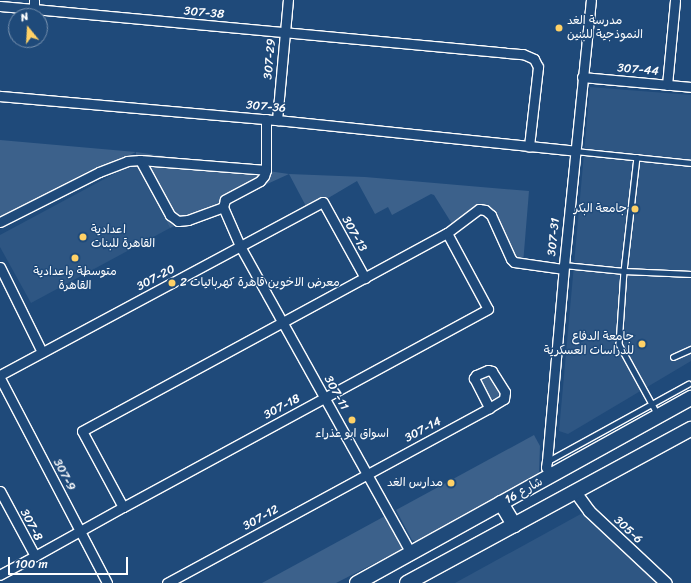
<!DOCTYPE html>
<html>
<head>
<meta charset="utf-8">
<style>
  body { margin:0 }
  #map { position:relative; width:691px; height:583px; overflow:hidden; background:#1f4a7a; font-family:Sriracha,"Playpen Sans Arabic",sans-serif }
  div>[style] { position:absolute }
  .built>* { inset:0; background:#2e5683 }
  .green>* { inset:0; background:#3c618b }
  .roads { filter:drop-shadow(1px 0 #fff) drop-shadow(-1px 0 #fff) drop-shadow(0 1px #fff) drop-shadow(0 -1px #fff) }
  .service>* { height:4.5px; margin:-2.25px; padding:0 2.25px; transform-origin:2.25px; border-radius:2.25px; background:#1f4a7a }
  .minor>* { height:9px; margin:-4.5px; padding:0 4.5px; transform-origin:4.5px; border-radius:4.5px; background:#1f4a7a }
  .tertiary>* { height:11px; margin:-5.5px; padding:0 5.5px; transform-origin:5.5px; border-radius:5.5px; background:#1f4a7a }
  .primary>* { height:14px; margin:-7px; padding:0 7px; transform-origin:7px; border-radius:7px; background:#1f4a7a }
  .dots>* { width:11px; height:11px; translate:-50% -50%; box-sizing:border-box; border:2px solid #1f4a7a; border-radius:50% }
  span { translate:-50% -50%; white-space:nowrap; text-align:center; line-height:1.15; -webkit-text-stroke:3px #1f4a7a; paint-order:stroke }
  .street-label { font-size:12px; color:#fff }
  .poi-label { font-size:12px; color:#fff }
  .left { translate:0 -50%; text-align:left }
  .right { translate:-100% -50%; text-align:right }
  .north { position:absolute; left:8px; top:8px; width:40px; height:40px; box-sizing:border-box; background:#1f4a7a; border:1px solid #7992af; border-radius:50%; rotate:342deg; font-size:11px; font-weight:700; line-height:16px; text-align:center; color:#fff }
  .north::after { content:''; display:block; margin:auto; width:14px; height:18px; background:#ffd166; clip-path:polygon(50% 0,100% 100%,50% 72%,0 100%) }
  .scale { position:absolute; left:8px; top:557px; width:120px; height:18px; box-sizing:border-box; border:2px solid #fff; border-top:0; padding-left:5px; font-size:12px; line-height:14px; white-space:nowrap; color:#fff; -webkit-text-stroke:3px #1f4a7a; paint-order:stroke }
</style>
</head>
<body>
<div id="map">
  <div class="built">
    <i style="clip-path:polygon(590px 87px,691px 95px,691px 361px,568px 434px,559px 431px)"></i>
    <i style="clip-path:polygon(136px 162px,170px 228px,31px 303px,0 247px,0 235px)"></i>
    <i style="clip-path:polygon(588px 510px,666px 583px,455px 583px)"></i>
  </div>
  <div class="green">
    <i style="clip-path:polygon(0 140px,136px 152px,289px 174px,365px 177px,529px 191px,523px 264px,519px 263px,485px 210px,454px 227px,434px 195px,431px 194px,392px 215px,388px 207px,375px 214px,357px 181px,308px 210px,289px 174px,170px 228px,136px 162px,136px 152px,0 219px)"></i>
    <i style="clip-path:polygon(489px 373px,500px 391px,498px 397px,490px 400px,478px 379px)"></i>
    <i style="clip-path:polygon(534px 435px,540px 446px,539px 475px,417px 542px,412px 540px,396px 510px)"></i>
    <i style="clip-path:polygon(385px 516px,402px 546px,401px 550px,336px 583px,262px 583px)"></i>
  </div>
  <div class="roads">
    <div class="service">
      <i style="left:575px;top:151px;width:117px;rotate:5.9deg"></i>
      <i style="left:637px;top:157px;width:115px;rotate:96.5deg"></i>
      <i style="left:624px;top:271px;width:73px;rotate:93.9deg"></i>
      <i style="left:619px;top:344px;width:81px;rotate:61.2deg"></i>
      <i style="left:564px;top:265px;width:60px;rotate:5.7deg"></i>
      <i style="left:624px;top:271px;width:67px;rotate:2.6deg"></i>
      <i style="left:673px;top:357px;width:20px;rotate:-24deg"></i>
      <i style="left:548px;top:461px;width:160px;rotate:-28.8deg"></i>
    </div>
    <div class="minor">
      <i style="left:34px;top:0;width:9px;rotate:90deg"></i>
      <i style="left:34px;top:9px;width:491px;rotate:5.3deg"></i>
      <i style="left:523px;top:54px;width:12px;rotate:24deg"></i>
      <i style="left:534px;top:59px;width:9px;rotate:63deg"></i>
      <i style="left:538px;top:67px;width:80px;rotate:96.5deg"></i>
      <i style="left:0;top:6px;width:34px;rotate:5deg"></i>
      <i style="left:582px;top:77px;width:109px;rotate:5.2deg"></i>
      <i style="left:667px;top:85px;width:85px;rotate:-84.6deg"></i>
      <i style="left:0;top:96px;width:278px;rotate:5deg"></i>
      <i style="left:277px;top:120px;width:300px;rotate:5.9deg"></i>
      <i style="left:266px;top:119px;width:51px;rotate:90deg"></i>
      <i style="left:266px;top:170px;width:6px;rotate:108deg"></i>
      <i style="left:264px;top:176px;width:6px;rotate:129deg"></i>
      <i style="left:260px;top:181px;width:40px;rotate:152deg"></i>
      <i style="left:225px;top:200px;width:7px;rotate:106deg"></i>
      <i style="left:223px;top:207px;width:43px;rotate:66.4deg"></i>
      <i style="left:240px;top:246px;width:351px;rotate:60.9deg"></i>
      <i style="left:277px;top:120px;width:121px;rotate:-84.8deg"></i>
      <i style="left:140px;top:160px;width:63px;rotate:61.4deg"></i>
      <i style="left:170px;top:215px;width:10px;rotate:37deg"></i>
      <i style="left:178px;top:221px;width:10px;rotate:-6deg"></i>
      <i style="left:188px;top:220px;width:37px;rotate:-20deg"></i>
      <i style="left:0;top:222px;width:111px;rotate:-26.8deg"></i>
      <i style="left:99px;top:172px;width:30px;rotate:-21deg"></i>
      <i style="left:127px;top:161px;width:13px;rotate:-4deg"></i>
      <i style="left:140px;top:160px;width:126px;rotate:4.5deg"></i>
      <i style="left:447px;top:233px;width:86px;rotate:61.7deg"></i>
      <i style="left:488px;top:309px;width:415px;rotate:151.5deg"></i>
      <i style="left:123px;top:507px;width:86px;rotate:-118.3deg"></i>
      <i style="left:82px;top:431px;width:415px;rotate:-28.5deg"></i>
      <i style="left:447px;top:233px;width:40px;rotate:-37deg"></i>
      <i style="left:479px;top:209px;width:6px;rotate:9deg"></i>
      <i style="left:485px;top:210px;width:8px;rotate:40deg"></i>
      <i style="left:491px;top:215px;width:48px;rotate:65.6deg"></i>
      <i style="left:511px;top:259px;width:4px;rotate:45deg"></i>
      <i style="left:514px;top:262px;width:49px;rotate:8.1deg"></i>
      <i style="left:0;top:267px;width:95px;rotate:63.7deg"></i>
      <i style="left:0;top:375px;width:366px;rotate:-28.2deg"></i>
      <i style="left:323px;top:202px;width:87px;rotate:61.1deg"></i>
      <i style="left:0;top:378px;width:231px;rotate:62.4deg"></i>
      <i style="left:551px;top:476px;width:10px;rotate:-119deg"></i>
      <i style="left:546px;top:467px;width:6px;rotate:-81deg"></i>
      <i style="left:547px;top:461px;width:197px;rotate:-85deg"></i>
      <i style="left:564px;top:265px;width:266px;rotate:-84.2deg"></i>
      <i style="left:0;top:491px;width:74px;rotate:61.7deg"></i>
      <i style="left:35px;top:556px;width:40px;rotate:152deg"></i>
      <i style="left:35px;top:556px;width:101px;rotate:-29.1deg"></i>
      <i style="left:167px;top:583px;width:366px;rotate:-28.5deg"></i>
      <i style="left:489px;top:408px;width:17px;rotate:-31deg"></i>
      <i style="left:504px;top:399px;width:7px;rotate:-82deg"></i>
      <i style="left:505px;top:392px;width:25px;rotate:-122deg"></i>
      <i style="left:492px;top:371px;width:4px;rotate:-166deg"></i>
      <i style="left:488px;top:370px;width:13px;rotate:157deg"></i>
      <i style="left:476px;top:375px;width:4px;rotate:124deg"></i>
      <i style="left:474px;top:378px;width:34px;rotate:63deg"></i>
    </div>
    <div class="tertiary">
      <i style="left:576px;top:493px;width:22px;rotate:54deg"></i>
      <i style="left:589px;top:511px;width:105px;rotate:43.1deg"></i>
    </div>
    <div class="primary">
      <i style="left:501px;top:503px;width:26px;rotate:59deg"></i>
      <i style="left:357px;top:583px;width:382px;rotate:-29deg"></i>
      <i style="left:407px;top:583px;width:323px;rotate:-28.5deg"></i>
    </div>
  </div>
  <div class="dots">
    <i style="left:559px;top:28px;background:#ffd166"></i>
    <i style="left:635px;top:209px;background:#ffd166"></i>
    <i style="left:83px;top:237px;background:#ffd166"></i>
    <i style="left:75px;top:258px;background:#ffd166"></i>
    <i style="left:172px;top:283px;background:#ffd166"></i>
    <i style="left:642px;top:344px;background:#ffd166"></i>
    <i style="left:352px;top:420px;background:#ffd166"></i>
    <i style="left:451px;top:483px;background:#ffd166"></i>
  </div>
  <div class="street-label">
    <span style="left:204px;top:13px;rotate:5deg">307-38</span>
    <span style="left:270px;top:59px;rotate:-85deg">307-29</span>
    <span style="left:638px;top:70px;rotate:5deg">307-44</span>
    <span style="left:266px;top:107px;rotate:5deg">307-36</span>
    <span style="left:354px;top:234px;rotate:61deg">307-13</span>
    <span style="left:554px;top:237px;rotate:-84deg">307-31</span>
    <span style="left:156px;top:278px;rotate:-28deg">307-20</span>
    <span style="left:336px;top:393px;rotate:61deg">307-11</span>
    <span style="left:282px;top:407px;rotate:-28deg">307-18</span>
    <span style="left:423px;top:430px;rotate:-28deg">307-14</span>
    <span style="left:64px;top:475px;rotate:62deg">307-9</span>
    <span style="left:524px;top:491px;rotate:-29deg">شارع 16</span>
    <span style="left:261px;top:518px;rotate:-29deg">307-12</span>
    <span style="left:31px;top:525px;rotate:62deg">307-8</span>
    <span style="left:628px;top:530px;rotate:43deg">305-6</span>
  </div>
  <div class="poi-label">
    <span class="left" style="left:567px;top:28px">مدرسة الغد<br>النموذجية للبنين</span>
    <span class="right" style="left:627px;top:209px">جامعة البكر</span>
    <span class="left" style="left:91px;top:237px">اعدادية<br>القاهرة للبنات</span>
    <span style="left:75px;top:279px">متوسطة واعدادية<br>القاهرة</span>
    <span class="left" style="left:180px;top:283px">معرض الاخوين قاهرة كهربائيات 2</span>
    <span class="right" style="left:634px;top:344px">جامعة الدفاع<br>للدراسات العسكرية</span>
    <span style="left:352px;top:434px">اسواق ابو عذراء</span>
    <span class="right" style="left:443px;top:483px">مدارس الغد</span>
  </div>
  <div class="north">N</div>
  <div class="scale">100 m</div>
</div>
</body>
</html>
